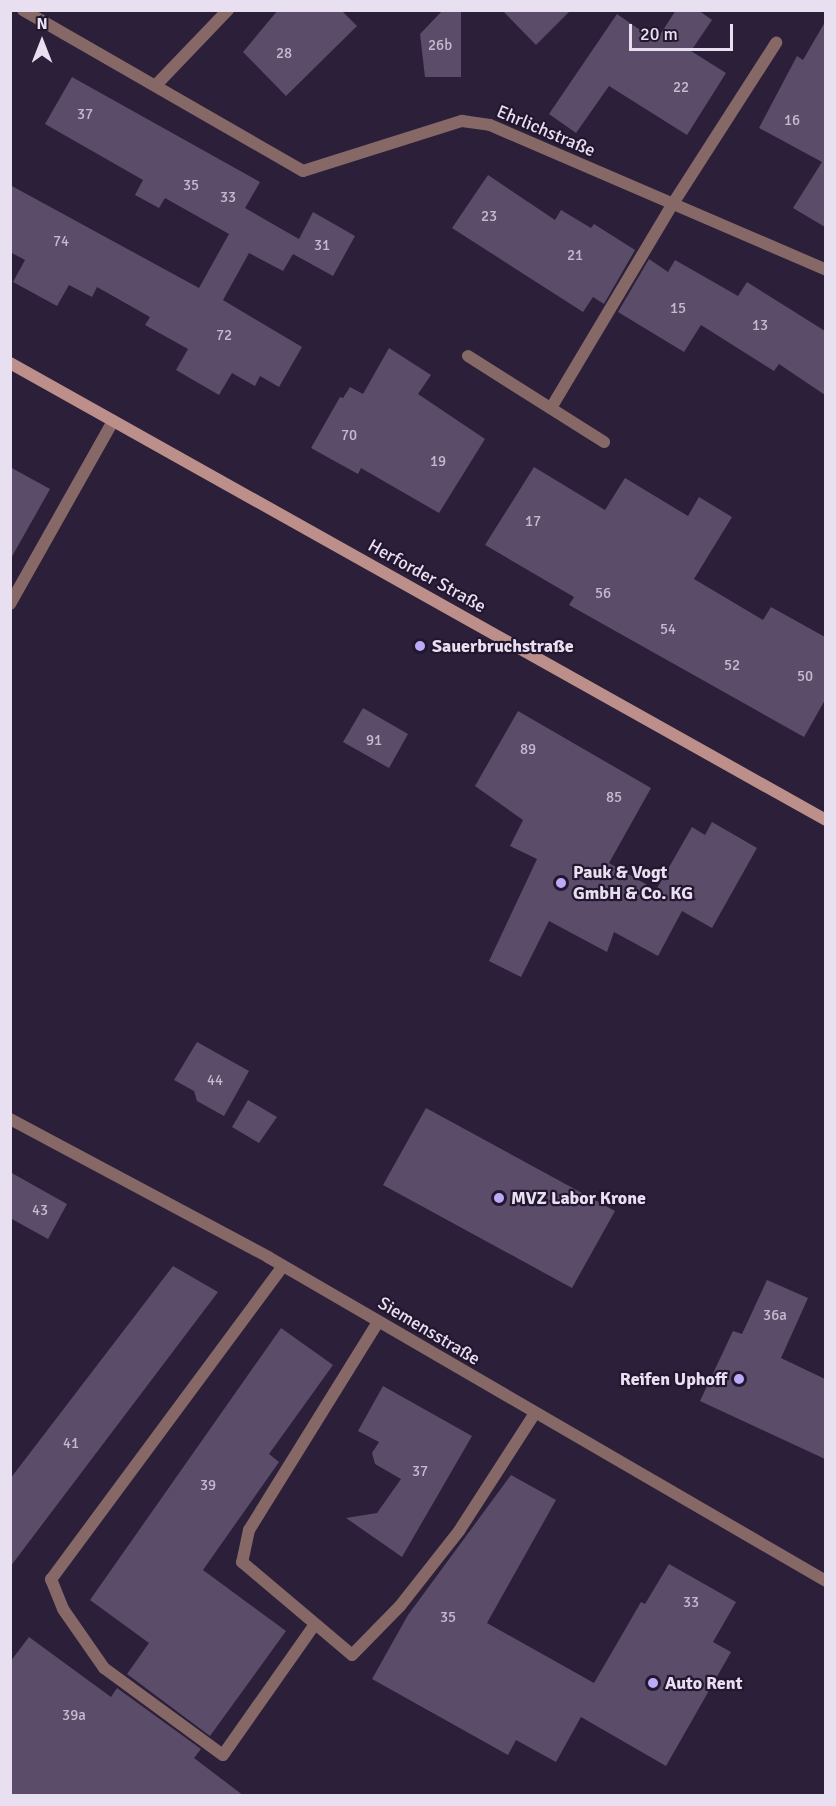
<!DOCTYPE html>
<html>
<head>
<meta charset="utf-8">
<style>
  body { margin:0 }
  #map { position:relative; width:836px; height:1806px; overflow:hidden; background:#2c1f39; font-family:Signika,sans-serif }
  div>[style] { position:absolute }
  .building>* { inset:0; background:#5b4d6a }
  .lane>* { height:12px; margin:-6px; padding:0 6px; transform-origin:6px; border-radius:6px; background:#866966 }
  .street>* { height:12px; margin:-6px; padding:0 6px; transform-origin:6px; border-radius:6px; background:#866966 }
  .secondary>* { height:12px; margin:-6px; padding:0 6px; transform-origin:6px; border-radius:6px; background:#bd8f8a }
  .dots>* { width:16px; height:16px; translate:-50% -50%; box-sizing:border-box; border:3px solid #23162f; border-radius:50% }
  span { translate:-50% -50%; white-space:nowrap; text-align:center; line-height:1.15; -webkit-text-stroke:4.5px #23162f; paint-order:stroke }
  .number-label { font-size:15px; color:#c5bacf }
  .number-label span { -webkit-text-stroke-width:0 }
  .street-label { font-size:18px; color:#e8dff1 }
  .poi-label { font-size:18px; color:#e8dff1; font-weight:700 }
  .left { translate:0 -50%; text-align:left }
  .right { translate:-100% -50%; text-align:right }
  .frame { position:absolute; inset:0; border:12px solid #e8dff1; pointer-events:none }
  .north { position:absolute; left:12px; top:12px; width:60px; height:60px; -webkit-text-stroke:4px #23162f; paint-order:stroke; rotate:0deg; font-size:16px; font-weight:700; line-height:24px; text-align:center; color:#e8dff1 }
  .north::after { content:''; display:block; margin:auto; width:21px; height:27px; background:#e8dff1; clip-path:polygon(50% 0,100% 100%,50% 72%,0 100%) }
  .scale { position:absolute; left:629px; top:24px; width:104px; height:27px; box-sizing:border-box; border:3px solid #e8dff1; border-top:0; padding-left:8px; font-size:18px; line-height:21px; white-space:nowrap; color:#e8dff1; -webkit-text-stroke:4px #23162f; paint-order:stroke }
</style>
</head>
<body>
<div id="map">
  <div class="building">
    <i style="clip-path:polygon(278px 10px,341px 10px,357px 26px,286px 96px,243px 52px)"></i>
    <i style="clip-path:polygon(443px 10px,461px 10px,461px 77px,425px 77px,420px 34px)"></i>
    <i style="clip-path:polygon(502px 10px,571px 10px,536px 45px)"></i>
    <i style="clip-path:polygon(676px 10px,698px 10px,712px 20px,691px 51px,726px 73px,687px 135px,609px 86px,576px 133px,549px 114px,617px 14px,656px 41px)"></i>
    <i style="clip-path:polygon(825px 22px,825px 227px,793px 208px,822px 162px,759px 128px,797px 56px,803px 60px)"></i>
    <i style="clip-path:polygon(72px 77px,260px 182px,245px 208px,299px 239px,313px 212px,355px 236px,333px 276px,293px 254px,283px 271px,249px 253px,223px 300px,302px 347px,279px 387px,260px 376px,255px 386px,232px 373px,219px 395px,176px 370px,188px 349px,145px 325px,150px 317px,97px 287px,92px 297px,69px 285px,57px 306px,13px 282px,25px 260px,10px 252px,10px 185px,199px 288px,229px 234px,165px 198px,159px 208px,135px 195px,143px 180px,45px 124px)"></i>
    <i style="clip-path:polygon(488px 175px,555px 220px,561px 210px,591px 228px,594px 224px,635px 250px,604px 304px,593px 297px,583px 312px,452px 228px)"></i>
    <i style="clip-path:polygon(649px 259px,668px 272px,675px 260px,738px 296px,747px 282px,825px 331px,825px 395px,779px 364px,774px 371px,701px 325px,684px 352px,618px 312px)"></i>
    <i style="clip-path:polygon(389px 348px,431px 375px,418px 394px,485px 439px,439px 513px,361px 468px,358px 474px,311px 448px,340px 397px,343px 398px,350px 387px,363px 394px)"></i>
    <i style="clip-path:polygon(10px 467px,50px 489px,10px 560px)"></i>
    <i style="clip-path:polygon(534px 467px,605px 510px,625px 478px,688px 516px,699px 497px,732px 517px,694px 579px,763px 620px,771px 607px,825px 637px,825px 700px,804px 737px,569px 605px,574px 597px,485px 545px)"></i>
    <i style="clip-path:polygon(363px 708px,408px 734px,389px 768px,343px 742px)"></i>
    <i style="clip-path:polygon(518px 711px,651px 788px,609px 863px,656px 890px,692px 827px,705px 835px,712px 822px,757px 848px,712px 928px,682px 911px,658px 956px,614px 932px,607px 952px,549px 921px,521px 977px,489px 961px,537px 859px,510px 846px,523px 820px,475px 786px)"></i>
    <i style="clip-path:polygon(197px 1042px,249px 1071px,224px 1116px,197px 1101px,194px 1091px,174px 1080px)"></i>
    <i style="clip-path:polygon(248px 1100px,277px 1117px,259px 1143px,232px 1127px)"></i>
    <i style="clip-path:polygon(426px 1108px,615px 1211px,572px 1288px,383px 1185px)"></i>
    <i style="clip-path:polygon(10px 1172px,67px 1204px,48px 1239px,10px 1218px)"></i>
    <i style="clip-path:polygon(173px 1266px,218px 1292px,10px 1567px,10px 1479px)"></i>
    <i style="clip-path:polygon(767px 1280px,808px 1298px,781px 1358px,825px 1379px,825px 1459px,700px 1401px,733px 1331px,742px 1334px)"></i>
    <i style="clip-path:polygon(281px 1328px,333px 1365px,269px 1454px,279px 1462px,203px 1570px,286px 1631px,210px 1736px,127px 1674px,149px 1643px,90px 1600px)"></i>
    <i style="clip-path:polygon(383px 1386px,472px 1436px,402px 1557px,346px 1518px,377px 1513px,401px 1479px,375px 1464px,372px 1453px,379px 1442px,358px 1431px)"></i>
    <i style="clip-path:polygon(511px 1475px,556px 1500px,487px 1623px,594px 1683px,641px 1602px,645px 1604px,669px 1564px,736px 1602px,713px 1642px,731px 1652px,666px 1766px,581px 1717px,556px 1762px,516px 1740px,508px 1755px,372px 1679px,408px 1615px)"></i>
    <i style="clip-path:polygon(29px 1637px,111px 1697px,117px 1688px,201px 1749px,194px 1758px,244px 1796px,10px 1796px,10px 1662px)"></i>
  </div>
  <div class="lane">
    <i style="left:468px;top:356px;width:161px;rotate:32.3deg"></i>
    <i style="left:551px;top:408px;width:236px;rotate:-59.2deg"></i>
    <i style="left:672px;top:205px;width:193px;rotate:-57.3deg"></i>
    <i style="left:10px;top:604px;width:210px;rotate:-60.6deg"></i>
    <i style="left:283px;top:1266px;width:390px;rotate:126.5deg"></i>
    <i style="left:51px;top:1579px;width:32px;rotate:68deg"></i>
    <i style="left:63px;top:1609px;width:72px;rotate:55.2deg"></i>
    <i style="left:104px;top:1668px;width:147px;rotate:36.2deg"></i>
    <i style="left:223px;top:1755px;width:160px;rotate:-54.9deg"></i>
    <i style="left:378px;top:1322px;width:245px;rotate:121.8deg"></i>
    <i style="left:249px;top:1530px;width:33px;rotate:102deg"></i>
    <i style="left:242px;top:1562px;width:144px;rotate:40.2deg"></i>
    <i style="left:352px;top:1655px;width:69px;rotate:-45.6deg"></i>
    <i style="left:400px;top:1606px;width:95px;rotate:-51.8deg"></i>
    <i style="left:459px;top:1531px;width:140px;rotate:-57.2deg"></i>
  </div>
  <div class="street">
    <i style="left:23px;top:10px;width:323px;rotate:29.9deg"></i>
    <i style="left:303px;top:171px;width:167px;rotate:-17.5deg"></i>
    <i style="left:462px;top:121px;width:28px;rotate:8deg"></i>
    <i style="left:490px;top:125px;width:366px;rotate:23.3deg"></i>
    <i style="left:157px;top:84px;width:103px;rotate:-46.2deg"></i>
    <i style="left:10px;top:1119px;width:293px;rotate:28.1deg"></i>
    <i style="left:268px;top:1257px;width:645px;rotate:30.14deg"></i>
  </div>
  <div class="secondary">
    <i style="left:10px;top:363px;width:935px;rotate:29.25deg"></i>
  </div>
  <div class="dots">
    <i style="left:420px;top:646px;background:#bbaaf6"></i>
    <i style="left:561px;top:883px;background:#bbaaf6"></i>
    <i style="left:499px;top:1198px;background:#bbaaf6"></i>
    <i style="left:739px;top:1379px;background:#bbaaf6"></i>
    <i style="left:653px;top:1683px;background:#bbaaf6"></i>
  </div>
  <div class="number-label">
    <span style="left:440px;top:46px">26b</span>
    <span style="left:284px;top:54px">28</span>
    <span style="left:681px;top:88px">22</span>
    <span style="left:85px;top:115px">37</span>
    <span style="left:792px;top:121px">16</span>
    <span style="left:191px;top:186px">35</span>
    <span style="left:228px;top:198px">33</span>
    <span style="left:489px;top:217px">23</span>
    <span style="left:61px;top:242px">74</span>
    <span style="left:322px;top:246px">31</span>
    <span style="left:575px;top:256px">21</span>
    <span style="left:678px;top:309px">15</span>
    <span style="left:760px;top:326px">13</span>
    <span style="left:224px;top:336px">72</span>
    <span style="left:349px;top:436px">70</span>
    <span style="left:438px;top:462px">19</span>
    <span style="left:533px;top:522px">17</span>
    <span style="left:603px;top:594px">56</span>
    <span style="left:668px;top:630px">54</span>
    <span style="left:732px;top:666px">52</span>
    <span style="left:805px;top:677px">50</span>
    <span style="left:374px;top:741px">91</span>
    <span style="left:528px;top:750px">89</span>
    <span style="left:614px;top:798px">85</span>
    <span style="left:215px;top:1081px">44</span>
    <span style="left:40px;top:1211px">43</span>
    <span style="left:775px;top:1316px">36a</span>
    <span style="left:71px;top:1444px">41</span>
    <span style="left:420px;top:1472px">37</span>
    <span style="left:208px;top:1486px">39</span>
    <span style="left:691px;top:1603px">33</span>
    <span style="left:448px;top:1618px">35</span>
    <span style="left:74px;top:1716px">39a</span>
  </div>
  <div class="street-label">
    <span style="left:546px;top:131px;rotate:23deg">Ehrlichstraße</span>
    <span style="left:427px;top:576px;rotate:29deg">Herforder Straße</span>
    <span style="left:429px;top:1331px;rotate:31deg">Siemensstraße</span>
  </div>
  <div class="poi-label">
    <span class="left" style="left:432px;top:646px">Sauerbruchstraße</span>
    <span class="left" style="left:573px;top:883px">Pauk &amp; Vogt<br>GmbH &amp; Co. KG</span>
    <span class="left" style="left:511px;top:1198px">MVZ Labor Krone</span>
    <span class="right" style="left:727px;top:1379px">Reifen Uphoff</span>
    <span class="left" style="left:665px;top:1683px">Auto Rent</span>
  </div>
  <div class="frame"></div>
  <div class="north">N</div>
  <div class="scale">20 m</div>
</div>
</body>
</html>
